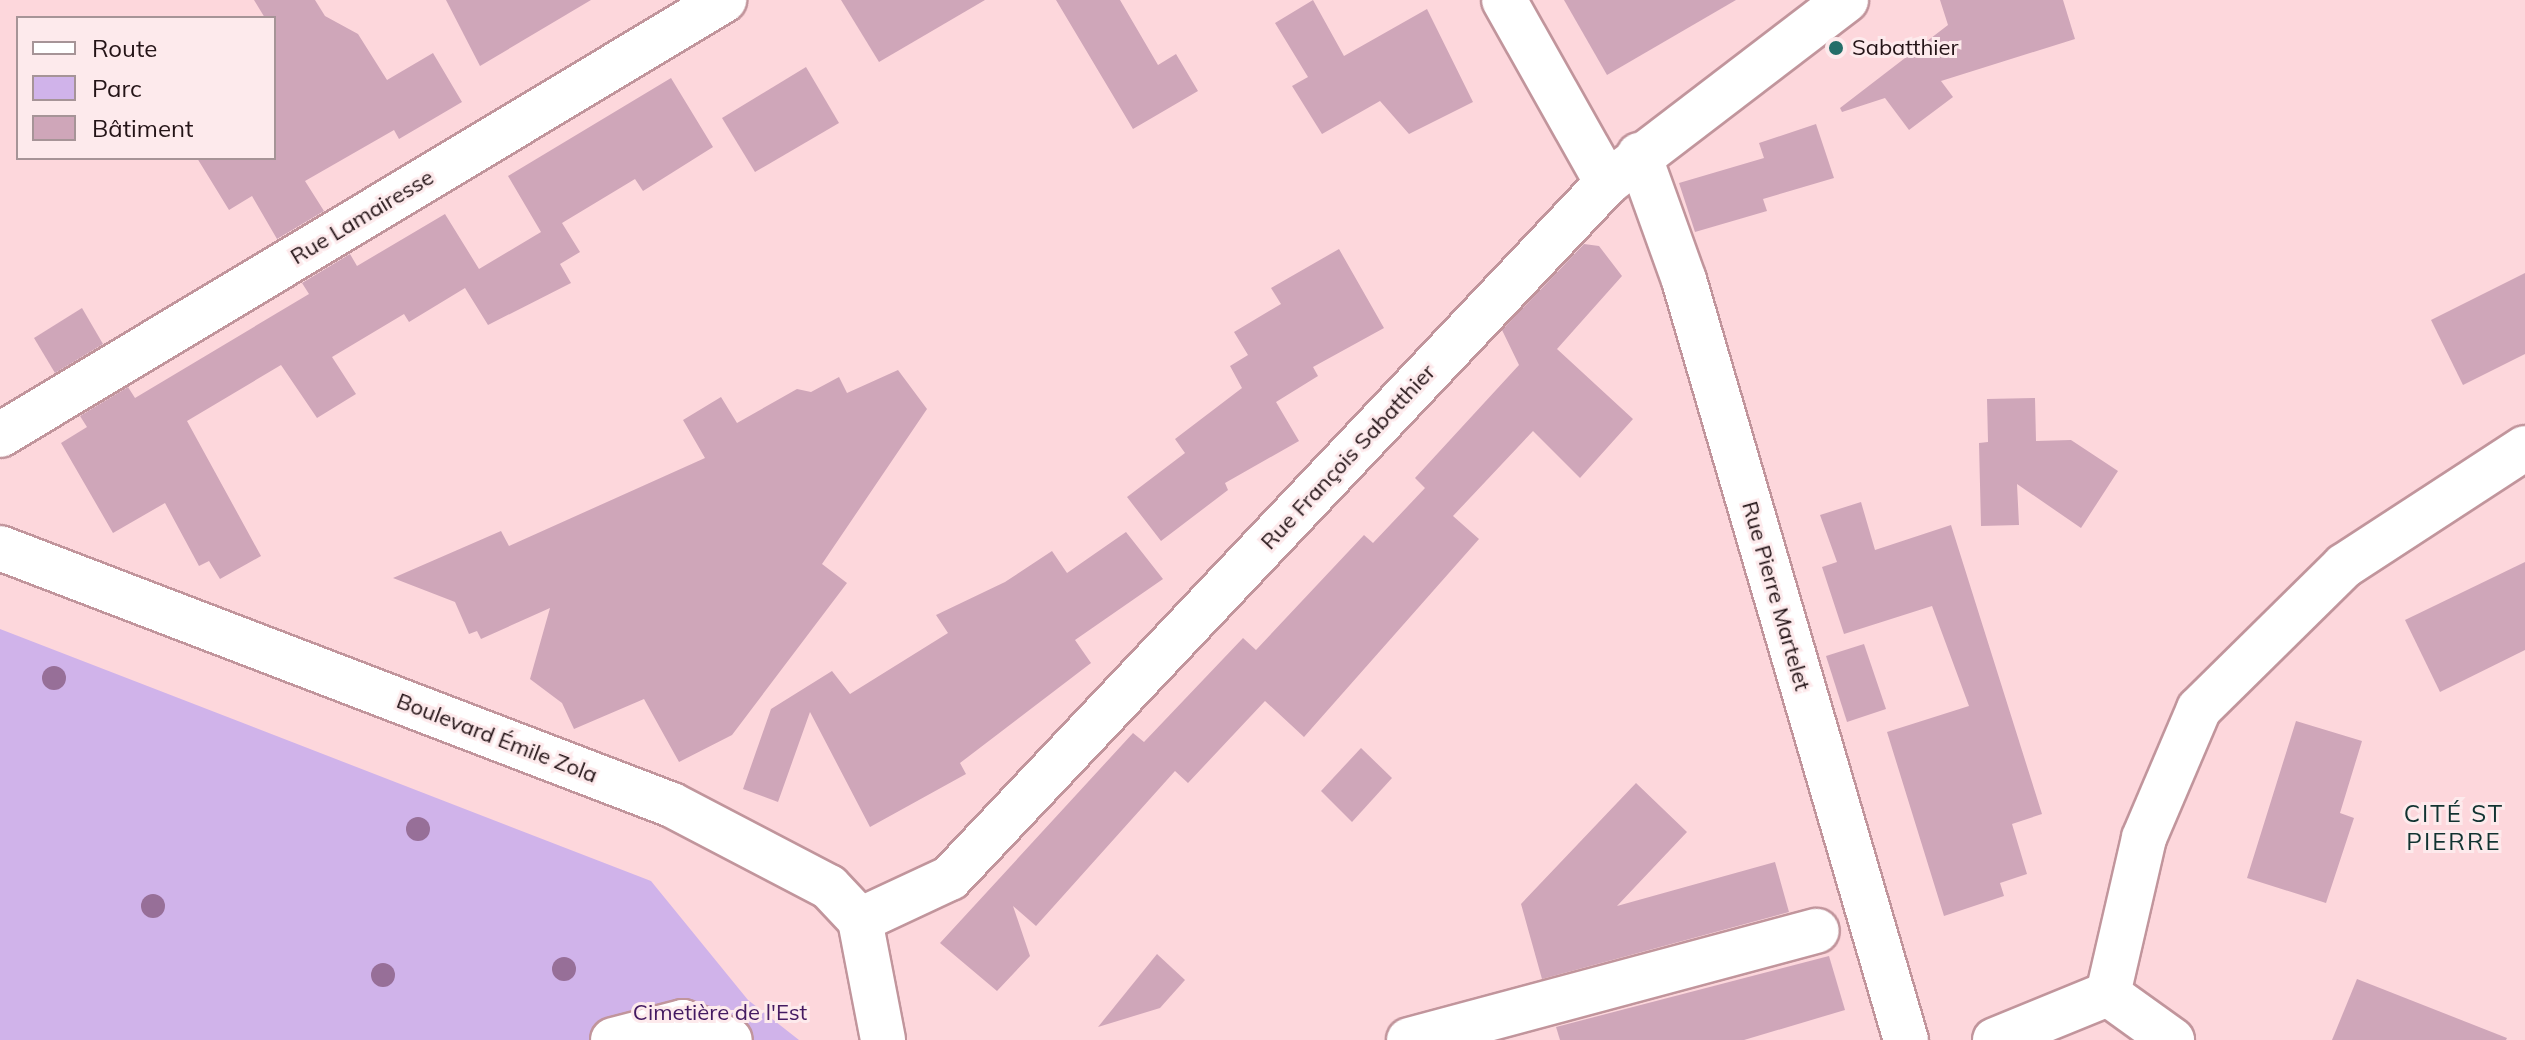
<!DOCTYPE html>
<html>
<head>
<meta charset="utf-8">
<style>
  body { margin:0 }
  #map { position:relative; width:2525px; height:1040px; overflow:hidden; background:#fdd7dc; font-family:Mulish,sans-serif }
  div>[style] { position:absolute }
  .green>* { inset:0; background:#d0b3ea }
  .building>* { inset:0; background:#cfa6b9 }
  .roads { filter:drop-shadow(2px 0 #c1959c) drop-shadow(-2px 0 #c1959c) drop-shadow(0 2px #c1959c) drop-shadow(0 -2px #c1959c) }
  .minor>* { height:44px; margin:-22px; padding:0 22px; transform-origin:22px; border-radius:22px; background:#fff }
  .trees>* { width:24px; height:24px; margin:-12px; border-radius:50%; background:#976f98 }
  .dots>* { width:22px; height:22px; translate:-50% -50%; box-sizing:border-box; border:4px solid #fdeaec; border-radius:50% }
  span { translate:-50% -50%; white-space:nowrap; text-align:center; line-height:1.15; -webkit-text-stroke:6px #fdeaec; paint-order:stroke }
  .poi-label { font-size:22px; color:#241417 }
  .left { translate:0 -50%; text-align:left }
  .street-label { font-size:22px; color:#241417 }
  .park-label { font-size:22px; color:#441a61 }
  .neighbourhood-label { font-size:24px; color:#113331; letter-spacing:2px }
  .legend { position:absolute; left:16px; top:16px; width:260px; height:144px; box-sizing:border-box; background:#fdeaec; border:2px solid #a69497; margin:0; padding:10px 14px; list-style:none; font-size:24px; color:#241417 }
  .legend li { display:flex; align-items:center; gap:16px; height:40px }
  .legend b { width:40px; border:2px solid #a69497 }
</style>
</head>
<body>
<div id="map">
  <div class="green">
    <i style="clip-path:polygon(0 629px,651px 881px,748px 1000px,799px 1040px,0 1040px)"></i>
  </div>
  <div class="building">
    <i style="clip-path:polygon(254px 0,315px 0,325px 16px,358px 34px,387px 80px,433px 53px,462px 102px,399px 139px,394px 130px,305px 181px,324px 211px,277px 239px,252px 196px,229px 210px,197px 158px,274px 158px,274px 18px,265px 18px)"></i>
    <i style="clip-path:polygon(446px 0,591px 0,480px 66px)"></i>
    <i style="clip-path:polygon(841px 0,985px 0,879px 62px)"></i>
    <i style="clip-path:polygon(1056px 0,1120px 0,1158px 65px,1176px 54px,1198px 91px,1133px 129px)"></i>
    <i style="clip-path:polygon(1313px 0,1344px 56px,1427px 9px,1473px 102px,1409px 134px,1380px 101px,1322px 134px,1292px 86px,1308px 77px,1275px 23px)"></i>
    <i style="clip-path:polygon(1564px 0,1736px 0,1607px 75px)"></i>
    <i style="clip-path:polygon(1940px 0,2063px 0,2075px 39px,1941px 81px,1953px 97px,1909px 130px,1885px 98px,1842px 112px,1840px 108px,1948px 25px)"></i>
    <i style="clip-path:polygon(806px 67px,839px 123px,755px 172px,722px 118px)"></i>
    <i style="clip-path:polygon(671px 78px,713px 147px,643px 191px,635px 179px,562px 223px,580px 252px,560px 264px,571px 283px,488px 325px,465px 288px,409px 322px,404px 314px,332px 357px,356px 394px,317px 418px,281px 365px,187px 421px,261px 556px,220px 579px,209px 561px,199px 566px,165px 503px,113px 533px,61px 443px,87px 427px,80px 416px,128px 387px,135px 398px,309px 294px,302px 283px,350px 254px,357px 266px,445px 214px,479px 269px,541px 232px,508px 176px)"></i>
    <i style="clip-path:polygon(1816px 124px,1834px 178px,1763px 199px,1767px 211px,1695px 232px,1679px 183px,1764px 158px,1759px 143px)"></i>
    <i style="clip-path:polygon(1584px 244px,1599px 246px,1622px 276px,1557px 349px,1633px 419px,1580px 478px,1533px 431px,1453px 516px,1479px 539px,1304px 737px,1265px 701px,1188px 783px,1175px 771px,1036px 926px,1013px 906px,1030px 956px,997px 991px,940px 943px,1133px 733px,1144px 742px,1243px 638px,1256px 650px,1364px 535px,1373px 543px,1425px 488px,1415px 478px,1519px 365px,1502px 330px)"></i>
    <i style="clip-path:polygon(1339px 249px,1384px 328px,1313px 367px,1318px 376px,1276px 402px,1299px 441px,1225px 483px,1228px 490px,1161px 541px,1127px 497px,1185px 453px,1175px 439px,1242px 388px,1230px 366px,1248px 355px,1234px 332px,1281px 304px,1271px 288px)"></i>
    <i style="clip-path:polygon(2525px 273px,2525px 354px,2463px 385px,2431px 320px)"></i>
    <i style="clip-path:polygon(82px 308px,103px 344px,55px 373px,34px 338px)"></i>
    <i style="clip-path:polygon(898px 370px,927px 409px,822px 564px,847px 583px,732px 735px,679px 762px,644px 699px,574px 729px,562px 703px,530px 679px,550px 608px,481px 639px,477px 631px,469px 634px,455px 602px,393px 578px,501px 531px,509px 546px,705px 458px,683px 420px,721px 397px,737px 423px,797px 389px,811px 392px,839px 377px,847px 393px)"></i>
    <i style="clip-path:polygon(2035px 398px,2036px 441px,2071px 440px,2118px 471px,2081px 528px,2017px 484px,2019px 525px,1981px 526px,1979px 443px,1988px 442px,1987px 399px)"></i>
    <i style="clip-path:polygon(1861px 502px,1875px 550px,1951px 525px,2042px 814px,2012px 824px,2027px 874px,2000px 883px,2004px 896px,1944px 916px,1887px 732px,1969px 706px,1932px 606px,1844px 634px,1822px 567px,1837px 562px,1820px 515px)"></i>
    <i style="clip-path:polygon(1126px 532px,1163px 579px,1075px 640px,1091px 663px,960px 763px,966px 774px,870px 827px,810px 712px,778px 802px,743px 789px,771px 709px,832px 671px,850px 694px,948px 633px,936px 615px,1005px 582px,1052px 551px,1067px 573px)"></i>
    <i style="clip-path:polygon(2525px 562px,2525px 650px,2440px 692px,2405px 620px)"></i>
    <i style="clip-path:polygon(1864px 644px,1886px 709px,1847px 722px,1826px 656px)"></i>
    <i style="clip-path:polygon(2296px 721px,2362px 741px,2340px 813px,2354px 818px,2326px 903px,2247px 878px)"></i>
    <i style="clip-path:polygon(1361px 748px,1392px 778px,1352px 822px,1321px 791px)"></i>
    <i style="clip-path:polygon(1636px 783px,1687px 832px,1617px 906px,1775px 862px,1789px 912px,1542px 979px,1521px 904px)"></i>
    <i style="clip-path:polygon(1157px 954px,1185px 980px,1160px 1008px,1098px 1027px)"></i>
    <i style="clip-path:polygon(1829px 956px,1845px 1010px,1744px 1040px,1560px 1040px,1556px 1027px)"></i>
    <i style="clip-path:polygon(2357px 979px,2507px 1038px,2506px 1040px,2332px 1040px)"></i>
  </div>
  <div class="roads">
    <div class="minor">
      <i style="left:1504px;top:0;width:210px;rotate:60.6deg"></i>
      <i style="left:1639px;top:155px;width:133px;rotate:70.2deg"></i>
      <i style="left:1684px;top:280px;width:792px;rotate:73.72deg"></i>
      <i style="left:0;top:435px;width:845px;rotate:-31deg"></i>
      <i style="left:0;top:548px;width:719px;rotate:20.93deg"></i>
      <i style="left:672px;top:805px;width:177px;rotate:27.6deg"></i>
      <i style="left:829px;top:887px;width:45px;rotate:46.8deg"></i>
      <i style="left:860px;top:920px;width:122px;rotate:79.1deg"></i>
      <i style="left:860px;top:920px;width:99px;rotate:-25deg"></i>
      <i style="left:950px;top:878px;width:956px;rotate:-46.61deg"></i>
      <i style="left:1607px;top:183px;width:301px;rotate:-37.4deg"></i>
      <i style="left:2108px;top:994px;width:79px;rotate:35.7deg"></i>
      <i style="left:613px;top:1040px;width:72px;rotate:-14.4deg"></i>
      <i style="left:683px;top:1022px;width:50px;rotate:21deg"></i>
      <i style="left:1409px;top:1040px;width:422px;rotate:-15deg"></i>
      <i style="left:1995px;top:1040px;width:122px;rotate:-22.2deg"></i>
      <i style="left:2108px;top:994px;width:160px;rotate:-77deg"></i>
      <i style="left:2144px;top:838px;width:140px;rotate:-66.9deg"></i>
      <i style="left:2199px;top:709px;width:204px;rotate:-44.6deg"></i>
      <i style="left:2344px;top:566px;width:216px;rotate:-33.1deg"></i>
    </div>
  </div>
  <div class="trees">
    <i style="left:54px;top:678px"></i>
    <i style="left:418px;top:829px"></i>
    <i style="left:153px;top:906px"></i>
    <i style="left:564px;top:969px"></i>
    <i style="left:383px;top:975px"></i>
  </div>
  <div class="dots">
    <i style="left:1836px;top:48px;background:#246e69"></i>
  </div>
  <div class="poi-label">
    <span class="left" style="left:1852px;top:48px">Sabatthier</span>
  </div>
  <div class="street-label">
    <span style="left:362px;top:217px;rotate:-31deg">Rue Lamairesse</span>
    <span style="left:1348px;top:457px;rotate:-47deg">Rue François Sabatthier</span>
    <span style="left:1776px;top:596px;rotate:74deg">Rue Pierre Martelet</span>
    <span style="left:497px;top:738px;rotate:21deg">Boulevard Émile Zola</span>
  </div>
  <div class="park-label">
    <span style="left:720px;top:1013px">Cimetière de l'Est</span>
  </div>
  <div class="neighbourhood-label">
    <span style="left:2454px;top:828px">CITÉ ST<br>PIERRE</span>
  </div>
  <ul class="legend">
  <li><b style="height:10px;background:#fff"></b>Route</li>
  <li><b style="height:22px;background:#d0b3ea"></b>Parc</li>
  <li><b style="height:22px;background:#cfa6b9"></b>Bâtiment</li>
  </ul>
</div>
</body>
</html>
